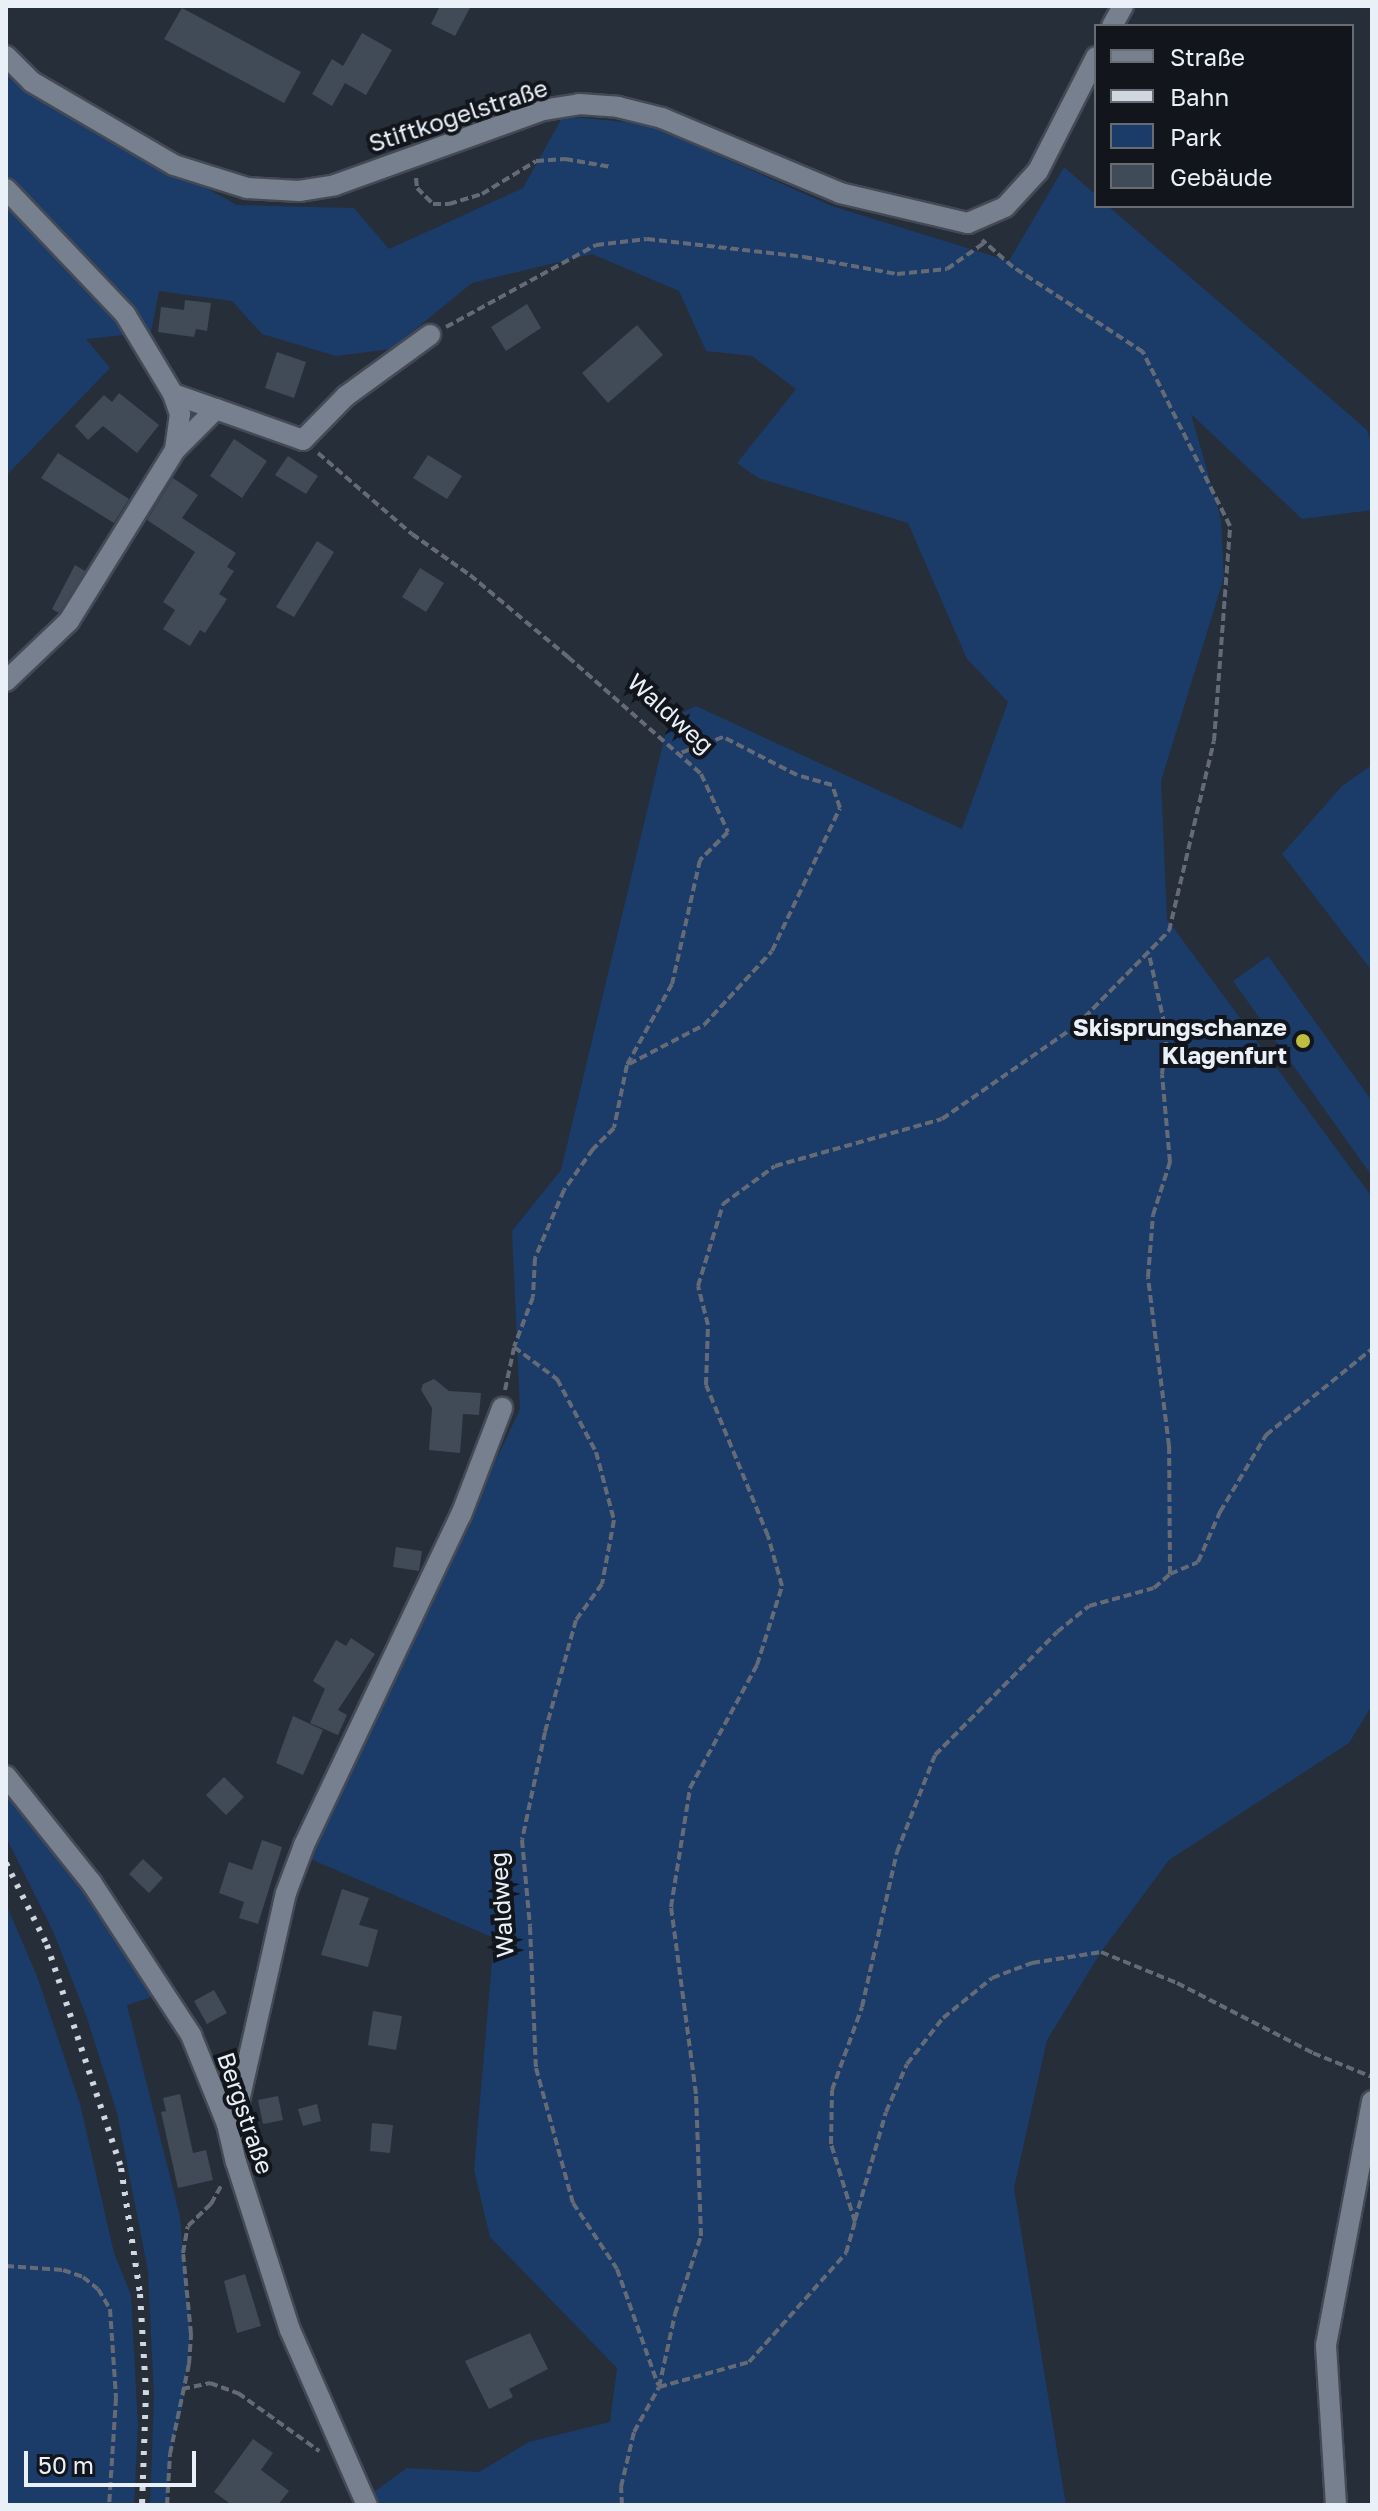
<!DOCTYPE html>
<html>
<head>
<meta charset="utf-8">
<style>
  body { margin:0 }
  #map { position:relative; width:1378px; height:2511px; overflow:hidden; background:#262e3a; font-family:"Golos Text",sans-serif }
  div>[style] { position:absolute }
  .green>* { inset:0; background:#1b3b69 }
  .building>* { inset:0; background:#414a57 }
  .path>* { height:4px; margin-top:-2px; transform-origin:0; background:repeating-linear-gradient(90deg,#646b76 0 8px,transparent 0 12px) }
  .roads { filter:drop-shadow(2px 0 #444a55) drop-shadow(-2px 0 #444a55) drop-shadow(0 2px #444a55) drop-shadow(0 -2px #444a55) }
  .minor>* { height:20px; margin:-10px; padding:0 10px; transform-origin:10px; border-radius:10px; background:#76808e }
  .rail>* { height:6px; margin-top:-3px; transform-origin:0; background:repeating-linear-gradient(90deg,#d1d7e0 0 4px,transparent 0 12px) }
  .dots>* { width:22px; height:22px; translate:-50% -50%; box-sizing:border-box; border:4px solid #12161c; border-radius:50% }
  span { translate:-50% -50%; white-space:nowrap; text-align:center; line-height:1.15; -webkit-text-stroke:8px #12161c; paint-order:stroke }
  .street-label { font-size:24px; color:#eaf0f8 }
  .poi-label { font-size:24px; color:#eaf0f8; font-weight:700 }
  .right { translate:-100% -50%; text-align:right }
  .frame { position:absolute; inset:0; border:8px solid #eaf0f8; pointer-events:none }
  .legend { position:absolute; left:1094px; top:24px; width:260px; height:184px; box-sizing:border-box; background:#12161c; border:2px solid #686d74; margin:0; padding:10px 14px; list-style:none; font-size:24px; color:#eaf0f8 }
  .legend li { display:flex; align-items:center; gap:16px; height:40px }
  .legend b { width:40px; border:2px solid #686d74 }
  .scale { position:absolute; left:24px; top:2451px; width:172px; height:36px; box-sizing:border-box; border:4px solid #eaf0f8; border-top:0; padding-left:10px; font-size:24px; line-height:28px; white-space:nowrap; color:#eaf0f8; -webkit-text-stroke:6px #12161c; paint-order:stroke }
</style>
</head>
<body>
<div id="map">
  <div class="green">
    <i style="clip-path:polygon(6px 72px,21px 86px,237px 205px,354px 208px,389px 249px,523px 188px,563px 116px,647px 124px,832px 206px,1009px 261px,1064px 167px,1096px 195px,1096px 206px,1108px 206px,1367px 430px,1372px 443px,1372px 510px,1302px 519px,1191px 414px,1221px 519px,1224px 577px,1161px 781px,1167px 919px,1372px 1197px,1372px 1705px,1349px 1743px,1169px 1860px,1101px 1952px,1047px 2040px,1014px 2188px,1066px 2505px,376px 2505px,371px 2494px,407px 2468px,479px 2472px,529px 2442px,610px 2422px,617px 2368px,490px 2237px,474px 2170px,494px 1938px,308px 1858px,520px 1409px,512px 1231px,561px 1170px,669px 719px,696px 706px,962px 829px,1008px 702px,967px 659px,908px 523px,758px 478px,737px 463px,796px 389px,752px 356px,706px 351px,679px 291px,592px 254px,472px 283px,391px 349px,336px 356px,262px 334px,232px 301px,159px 291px,151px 332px,86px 339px,110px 368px,6px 476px)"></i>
    <i style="clip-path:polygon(1372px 765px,1372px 971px,1282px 854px,1342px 786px)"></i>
    <i style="clip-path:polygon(1268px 956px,1372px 1101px,1372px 1176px,1233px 981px)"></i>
    <i style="clip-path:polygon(6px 1788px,83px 1884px,158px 1995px,127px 2005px,180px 2217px,191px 2334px,182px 2409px,170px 2454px,167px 2505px,150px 2505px,154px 2397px,148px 2271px,117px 2113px,87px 2018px,53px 1931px,6px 1837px)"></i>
    <i style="clip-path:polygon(6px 1904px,37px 1976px,80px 2104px,114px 2253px,131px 2295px,138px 2425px,134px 2505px,6px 2505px)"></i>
  </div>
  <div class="building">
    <i style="clip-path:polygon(440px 6px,471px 6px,455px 36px,431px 24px)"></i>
    <i style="clip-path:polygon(182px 8px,301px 72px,284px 103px,164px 39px)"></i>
    <i style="clip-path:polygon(362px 33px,392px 50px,366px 95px,345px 83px,332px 106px,312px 94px,332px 59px,343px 66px)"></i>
    <i style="clip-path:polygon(185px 300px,211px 303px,207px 331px,196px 329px,194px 337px,158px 332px,161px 307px,184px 310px)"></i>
    <i style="clip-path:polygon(527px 304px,541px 328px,506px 351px,491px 327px)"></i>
    <i style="clip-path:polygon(637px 325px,663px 355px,608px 403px,582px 373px)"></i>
    <i style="clip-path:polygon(277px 352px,306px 362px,294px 398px,265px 388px)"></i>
    <i style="clip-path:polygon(119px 393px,159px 425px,137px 453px,103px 426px,88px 440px,75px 426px,104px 395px,112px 402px)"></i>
    <i style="clip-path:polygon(234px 439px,267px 461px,242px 498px,210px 476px)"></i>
    <i style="clip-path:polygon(58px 453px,129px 499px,114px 523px,41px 478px)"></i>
    <i style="clip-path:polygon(428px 455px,462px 476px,447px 499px,413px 478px)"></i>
    <i style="clip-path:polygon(288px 456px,318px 476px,306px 494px,275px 475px)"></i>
    <i style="clip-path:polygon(173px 478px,198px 495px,182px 518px,236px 553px,227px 567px,234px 571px,219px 594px,227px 599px,205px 633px,200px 630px,190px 646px,163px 629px,175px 610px,163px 602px,195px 552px,147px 520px)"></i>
    <i style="clip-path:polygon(317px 541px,334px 552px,294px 617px,276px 607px)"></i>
    <i style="clip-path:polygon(75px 565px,85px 571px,59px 613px,52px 609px)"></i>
    <i style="clip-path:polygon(420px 568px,444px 583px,426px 612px,402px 597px)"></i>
    <i style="clip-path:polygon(434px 1379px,449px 1391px,481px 1393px,479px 1415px,463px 1414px,460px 1453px,429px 1450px,432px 1408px,421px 1390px,423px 1384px)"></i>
    <i style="clip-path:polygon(396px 1547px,422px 1551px,419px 1571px,393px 1567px)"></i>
    <i style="clip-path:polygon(351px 1638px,375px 1654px,338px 1710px,347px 1715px,338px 1735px,310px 1723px,325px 1689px,313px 1681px,336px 1640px,346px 1646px)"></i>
    <i style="clip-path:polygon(293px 1716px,323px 1730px,303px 1775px,276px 1763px)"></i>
    <i style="clip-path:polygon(224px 1777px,244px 1797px,226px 1815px,206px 1795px)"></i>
    <i style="clip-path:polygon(262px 1840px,282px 1847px,258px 1924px,239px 1918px,244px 1902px,219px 1893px,229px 1862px,252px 1870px)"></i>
    <i style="clip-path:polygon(143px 1859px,163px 1878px,149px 1893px,129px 1874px)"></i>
    <i style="clip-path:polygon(342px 1889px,369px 1898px,359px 1925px,378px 1930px,368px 1967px,321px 1955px)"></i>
    <i style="clip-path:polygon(214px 1990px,227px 2013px,207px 2024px,194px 2001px)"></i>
    <i style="clip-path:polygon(373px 2011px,402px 2016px,396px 2050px,368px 2045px)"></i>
    <i style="clip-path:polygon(180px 2094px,193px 2153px,206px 2150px,213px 2180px,178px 2188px,161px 2112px,166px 2111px,163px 2098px)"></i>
    <i style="clip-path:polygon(278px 2096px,283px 2120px,263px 2124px,258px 2100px)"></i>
    <i style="clip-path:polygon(317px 2104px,321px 2121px,303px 2126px,298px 2109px)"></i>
    <i style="clip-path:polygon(372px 2123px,393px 2125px,390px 2153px,370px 2151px)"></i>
    <i style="clip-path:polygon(245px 2274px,261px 2326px,237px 2333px,224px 2281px)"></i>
    <i style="clip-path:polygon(530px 2333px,548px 2369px,509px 2389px,513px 2397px,489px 2409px,465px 2361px)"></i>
    <i style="clip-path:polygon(253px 2439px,273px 2453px,261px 2470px,289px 2491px,278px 2505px,232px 2505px,214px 2492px)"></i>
  </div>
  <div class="path">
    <i style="left:416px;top:178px;width:10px;rotate:84deg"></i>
    <i style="left:417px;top:188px;width:23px;rotate:45deg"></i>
    <i style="left:433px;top:204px;width:16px"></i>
    <i style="left:449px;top:204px;width:34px;rotate:-17deg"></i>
    <i style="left:482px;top:194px;width:63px;rotate:-31.4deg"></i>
    <i style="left:536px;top:161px;width:29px;rotate:-4deg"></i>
    <i style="left:565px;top:159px;width:47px;rotate:9.9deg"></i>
    <i style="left:446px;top:327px;width:171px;rotate:-28.7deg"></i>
    <i style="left:596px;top:245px;width:51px;rotate:-6.7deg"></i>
    <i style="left:647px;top:239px;width:158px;rotate:6.5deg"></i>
    <i style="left:804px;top:257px;width:95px;rotate:10.4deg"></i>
    <i style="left:897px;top:274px;width:50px;rotate:-5.7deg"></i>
    <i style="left:947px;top:269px;width:45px;rotate:-35.1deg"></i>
    <i style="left:318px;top:453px;width:124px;rotate:40.8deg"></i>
    <i style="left:412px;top:534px;width:71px;rotate:35.3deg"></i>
    <i style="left:470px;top:575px;width:128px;rotate:39.9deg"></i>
    <i style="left:568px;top:657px;width:177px;rotate:41.3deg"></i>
    <i style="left:701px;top:774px;width:64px;rotate:65deg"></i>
    <i style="left:728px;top:832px;width:40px;rotate:135deg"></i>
    <i style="left:700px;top:860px;width:127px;rotate:102.7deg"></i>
    <i style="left:672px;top:984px;width:93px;rotate:119.1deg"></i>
    <i style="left:627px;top:1065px;width:64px;rotate:101.7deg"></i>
    <i style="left:614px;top:1128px;width:30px;rotate:135deg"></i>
    <i style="left:593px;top:1149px;width:50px;rotate:125.3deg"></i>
    <i style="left:564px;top:1190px;width:74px;rotate:113.1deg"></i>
    <i style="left:535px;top:1258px;width:39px;rotate:93deg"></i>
    <i style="left:533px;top:1297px;width:53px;rotate:110.8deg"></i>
    <i style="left:514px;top:1347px;width:54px;rotate:36.7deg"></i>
    <i style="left:557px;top:1379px;width:83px;rotate:61.9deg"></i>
    <i style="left:596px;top:1452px;width:70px;rotate:75.2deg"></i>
    <i style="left:614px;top:1520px;width:65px;rotate:100.6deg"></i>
    <i style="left:602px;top:1584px;width:44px;rotate:125.8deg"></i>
    <i style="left:576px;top:1620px;width:116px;rotate:105.5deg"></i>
    <i style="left:545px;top:1732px;width:110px;rotate:102deg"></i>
    <i style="left:522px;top:1840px;width:87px;rotate:84.7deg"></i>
    <i style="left:530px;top:1927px;width:141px;rotate:87.6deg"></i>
    <i style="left:536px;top:2068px;width:140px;rotate:74.7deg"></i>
    <i style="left:573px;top:2203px;width:79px;rotate:56.3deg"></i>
    <i style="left:617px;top:2269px;width:123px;rotate:70.5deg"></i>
    <i style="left:629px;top:1064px;width:85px;rotate:-27.5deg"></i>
    <i style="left:704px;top:1025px;width:100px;rotate:-47.4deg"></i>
    <i style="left:772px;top:951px;width:158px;rotate:-64.6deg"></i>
    <i style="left:840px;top:808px;width:24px;rotate:-109deg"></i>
    <i style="left:832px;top:785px;width:36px;rotate:-164deg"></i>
    <i style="left:797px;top:775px;width:83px;rotate:-152.8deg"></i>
    <i style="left:723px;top:737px;width:48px;rotate:159.3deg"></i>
    <i style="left:505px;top:1390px;width:43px;rotate:-77.9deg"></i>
    <i style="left:1170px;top:1574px;width:30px;rotate:-23deg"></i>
    <i style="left:1198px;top:1562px;width:55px;rotate:-66.3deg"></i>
    <i style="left:1220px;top:1512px;width:90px;rotate:-59.1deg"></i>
    <i style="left:1266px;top:1435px;width:136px;rotate:-39.1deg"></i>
    <i style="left:855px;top:2220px;width:112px;rotate:-74deg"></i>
    <i style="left:886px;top:2112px;width:52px;rotate:-66.4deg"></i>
    <i style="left:907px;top:2064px;width:58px;rotate:-52deg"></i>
    <i style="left:943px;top:2018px;width:63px;rotate:-39.2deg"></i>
    <i style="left:992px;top:1978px;width:43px;rotate:-20.6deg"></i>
    <i style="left:1032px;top:1963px;width:70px;rotate:-9.1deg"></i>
    <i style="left:1101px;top:1952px;width:82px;rotate:22.2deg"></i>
    <i style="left:1177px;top:1983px;width:153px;rotate:27.2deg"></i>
    <i style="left:1313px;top:2053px;width:64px;rotate:22.1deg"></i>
    <i style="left:6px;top:2266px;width:57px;rotate:4deg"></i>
    <i style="left:63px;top:2270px;width:21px;rotate:19deg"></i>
    <i style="left:83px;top:2277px;width:19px;rotate:39deg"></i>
    <i style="left:98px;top:2289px;width:23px;rotate:59deg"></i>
    <i style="left:110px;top:2309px;width:89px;rotate:86.1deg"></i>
    <i style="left:116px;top:2398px;width:107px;rotate:93.7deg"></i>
    <i style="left:659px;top:2387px;width:75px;rotate:-77.6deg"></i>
    <i style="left:675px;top:2314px;width:82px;rotate:-71.6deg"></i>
    <i style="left:701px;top:2236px;width:142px;rotate:-92deg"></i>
    <i style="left:696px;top:2094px;width:189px;rotate:-97.6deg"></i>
    <i style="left:671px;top:1907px;width:121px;rotate:-80.9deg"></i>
    <i style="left:690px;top:1788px;width:140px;rotate:-61.4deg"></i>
    <i style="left:757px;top:1665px;width:83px;rotate:-72.4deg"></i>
    <i style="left:782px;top:1586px;width:52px;rotate:-105.6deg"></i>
    <i style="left:768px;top:1536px;width:163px;rotate:-112.3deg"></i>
    <i style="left:706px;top:1385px;width:60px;rotate:-88.1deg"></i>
    <i style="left:708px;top:1325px;width:40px;rotate:-104.4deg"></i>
    <i style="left:698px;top:1286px;width:86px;rotate:-73deg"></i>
    <i style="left:723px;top:1204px;width:64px;rotate:-36.2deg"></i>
    <i style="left:775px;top:1166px;width:173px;rotate:-15.7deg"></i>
    <i style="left:942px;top:1119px;width:163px;rotate:-34.8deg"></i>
    <i style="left:1076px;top:1026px;width:133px;rotate:-45.6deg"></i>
    <i style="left:1169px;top:931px;width:195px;rotate:-76.7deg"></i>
    <i style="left:1214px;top:741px;width:216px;rotate:-85.7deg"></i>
    <i style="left:1230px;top:526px;width:195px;rotate:-116.6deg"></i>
    <i style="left:1143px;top:352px;width:155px;rotate:-146.8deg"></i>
    <i style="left:1013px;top:267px;width:41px;rotate:-138.9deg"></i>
    <i style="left:182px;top:2389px;width:29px;rotate:-12deg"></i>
    <i style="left:210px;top:2383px;width:30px;rotate:20deg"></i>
    <i style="left:238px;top:2393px;width:100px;rotate:35.6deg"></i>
    <i style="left:167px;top:2505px;width:51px;rotate:-86.6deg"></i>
    <i style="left:170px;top:2454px;width:92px;rotate:-78.1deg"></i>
    <i style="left:189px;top:2364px;width:30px;rotate:-86deg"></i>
    <i style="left:191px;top:2334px;width:81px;rotate:-95.6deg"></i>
    <i style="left:183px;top:2253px;width:27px;rotate:-80deg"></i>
    <i style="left:188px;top:2226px;width:32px;rotate:-44deg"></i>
    <i style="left:211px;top:2204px;width:23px;rotate:-61deg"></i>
    <i style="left:622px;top:2505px;width:18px;rotate:-93deg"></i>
    <i style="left:621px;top:2487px;width:57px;rotate:-76.7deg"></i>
    <i style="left:634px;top:2432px;width:51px;rotate:-60.9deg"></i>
    <i style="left:659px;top:2387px;width:93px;rotate:-15.5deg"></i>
    <i style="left:749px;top:2362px;width:146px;rotate:-48.3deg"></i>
    <i style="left:846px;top:2253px;width:32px;rotate:-74deg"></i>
    <i style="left:855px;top:2222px;width:82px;rotate:-107.1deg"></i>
    <i style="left:831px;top:2144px;width:54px;rotate:-88.9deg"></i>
    <i style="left:832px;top:2090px;width:88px;rotate:-70.1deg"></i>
    <i style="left:862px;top:2007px;width:159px;rotate:-77.3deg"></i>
    <i style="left:897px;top:1852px;width:104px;rotate:-68.6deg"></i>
    <i style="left:935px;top:1755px;width:173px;rotate:-45.2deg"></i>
    <i style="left:1057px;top:1632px;width:41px;rotate:-39.1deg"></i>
    <i style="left:1089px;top:1606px;width:67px;rotate:-15.5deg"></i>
    <i style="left:1154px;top:1588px;width:21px;rotate:-41deg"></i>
    <i style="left:1170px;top:1574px;width:128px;rotate:-90.4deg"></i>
    <i style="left:1169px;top:1446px;width:170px;rotate:-97.1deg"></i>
    <i style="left:1148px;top:1277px;width:62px;rotate:-85.4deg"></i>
    <i style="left:1153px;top:1215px;width:56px;rotate:-72.2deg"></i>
    <i style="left:1170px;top:1162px;width:88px;rotate:-95.2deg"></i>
    <i style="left:1162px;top:1074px;width:38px;rotate:-83deg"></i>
    <i style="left:1167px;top:1036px;width:84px;rotate:-102.4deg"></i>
  </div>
  <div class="roads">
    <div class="minor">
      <i style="left:1112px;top:26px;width:23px;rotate:-61deg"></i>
      <i style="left:6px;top:56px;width:37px;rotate:45deg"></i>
      <i style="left:32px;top:82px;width:164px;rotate:30.3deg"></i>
      <i style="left:174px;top:165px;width:77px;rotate:17.5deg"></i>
      <i style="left:247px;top:188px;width:52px;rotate:3.3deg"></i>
      <i style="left:299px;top:191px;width:36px;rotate:-9deg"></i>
      <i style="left:335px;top:185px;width:221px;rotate:-19.8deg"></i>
      <i style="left:543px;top:110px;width:36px;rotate:-9deg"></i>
      <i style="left:579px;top:104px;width:39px;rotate:4deg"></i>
      <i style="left:618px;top:107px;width:45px;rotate:14deg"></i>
      <i style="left:662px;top:118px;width:193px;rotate:22.8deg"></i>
      <i style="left:840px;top:193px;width:131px;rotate:13.2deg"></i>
      <i style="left:968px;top:223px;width:40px;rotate:-23.4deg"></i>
      <i style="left:1005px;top:207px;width:49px;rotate:-47.5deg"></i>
      <i style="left:1038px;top:171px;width:128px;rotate:-63deg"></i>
      <i style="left:6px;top:189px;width:173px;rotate:46.4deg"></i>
      <i style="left:125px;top:314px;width:93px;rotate:59deg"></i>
      <i style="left:173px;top:394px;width:21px;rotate:71deg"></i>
      <i style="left:180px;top:414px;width:36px;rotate:98deg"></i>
      <i style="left:175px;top:450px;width:201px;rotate:121.8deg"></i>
      <i style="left:69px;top:621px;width:87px;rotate:136.4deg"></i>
      <i style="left:173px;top:394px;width:46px;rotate:19.2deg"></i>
      <i style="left:175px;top:450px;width:58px;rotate:-45deg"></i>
      <i style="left:216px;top:409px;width:92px;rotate:19.6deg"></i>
      <i style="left:303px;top:440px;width:62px;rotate:-45.7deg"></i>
      <i style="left:346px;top:396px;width:104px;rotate:-36deg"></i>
      <i style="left:6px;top:1776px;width:136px;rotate:51.3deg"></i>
      <i style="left:91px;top:1882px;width:183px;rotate:56.8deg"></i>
      <i style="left:191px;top:2035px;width:96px;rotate:68deg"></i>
      <i style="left:227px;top:2124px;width:39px;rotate:77deg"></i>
      <i style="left:236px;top:2162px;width:176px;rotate:72.2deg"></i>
      <i style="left:290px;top:2330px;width:191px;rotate:66.3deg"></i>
      <i style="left:227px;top:2124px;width:26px;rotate:-62deg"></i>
      <i style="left:239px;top:2101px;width:213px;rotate:-77.3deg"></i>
      <i style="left:286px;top:1893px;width:51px;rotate:-69.4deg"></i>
      <i style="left:304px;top:1845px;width:365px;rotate:-64.6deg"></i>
      <i style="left:461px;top:1515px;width:115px;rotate:-69deg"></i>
      <i style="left:1336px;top:2505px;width:160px;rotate:-93.6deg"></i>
      <i style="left:1326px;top:2345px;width:248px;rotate:-79.3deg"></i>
    </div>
  </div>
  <div class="rail">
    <i style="left:6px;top:1863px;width:92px;rotate:63.4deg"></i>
    <i style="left:47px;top:1945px;width:235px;rotate:71.6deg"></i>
    <i style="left:121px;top:2168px;width:127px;rotate:81.4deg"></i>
    <i style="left:140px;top:2294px;width:97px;rotate:86.5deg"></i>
    <i style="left:146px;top:2391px;width:114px;rotate:92deg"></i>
  </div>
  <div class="dots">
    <i style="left:1303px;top:1041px;background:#c0be40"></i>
  </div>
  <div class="street-label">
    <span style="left:458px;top:115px;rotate:-18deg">Stiftkogelstraße</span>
    <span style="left:671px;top:713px;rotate:42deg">Waldweg</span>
    <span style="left:501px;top:1905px;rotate:-94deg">Waldweg</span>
    <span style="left:246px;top:2113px;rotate:71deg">Bergstraße</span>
  </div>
  <div class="poi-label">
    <span class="right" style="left:1287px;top:1041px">Skisprungschanze<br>Klagenfurt</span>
  </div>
  <div class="frame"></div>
  <ul class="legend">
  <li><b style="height:10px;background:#76808e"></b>Straße</li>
  <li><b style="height:10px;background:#d1d7e0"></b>Bahn</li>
  <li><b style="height:22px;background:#1b3b69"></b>Park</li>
  <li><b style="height:22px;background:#414a57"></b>Gebäude</li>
  </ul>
  <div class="scale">50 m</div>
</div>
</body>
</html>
